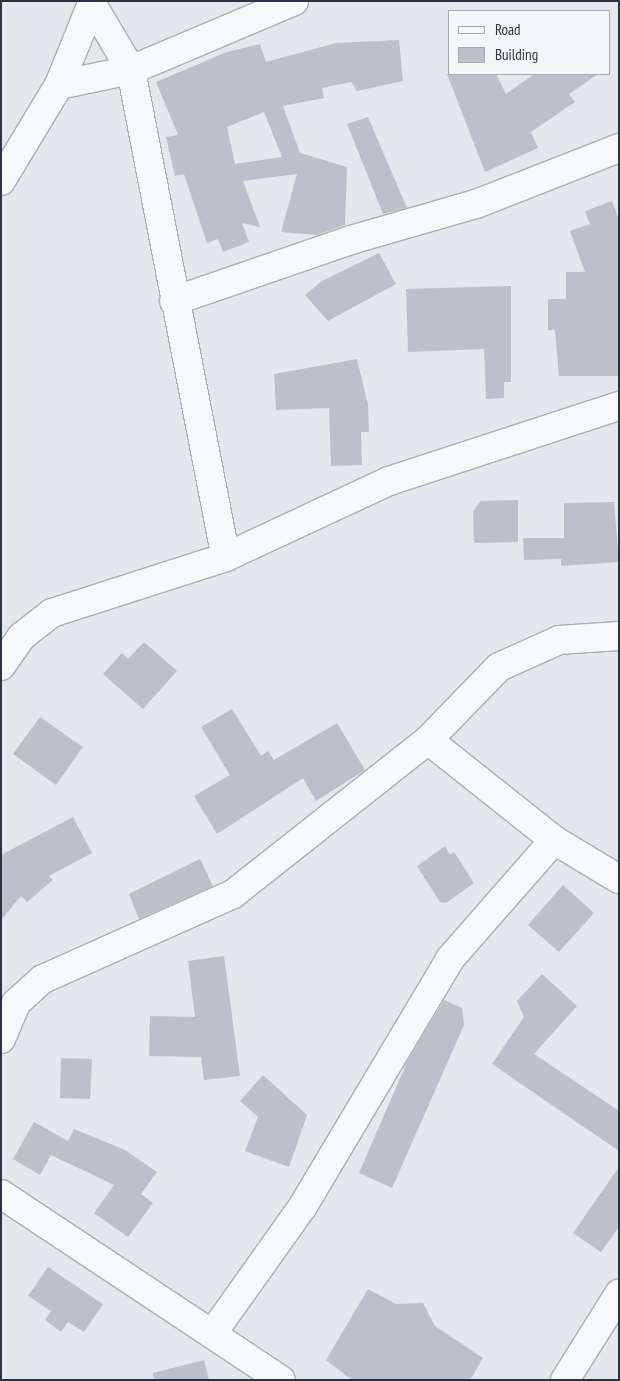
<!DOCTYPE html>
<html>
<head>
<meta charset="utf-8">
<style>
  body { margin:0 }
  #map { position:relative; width:620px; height:1381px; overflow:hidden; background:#e4e7ec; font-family:"PT Sans Narrow",sans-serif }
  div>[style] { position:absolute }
  .building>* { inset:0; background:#bbc0ca }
  .roads { filter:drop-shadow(1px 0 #a9aeb7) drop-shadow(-1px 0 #a9aeb7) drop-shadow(0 1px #a9aeb7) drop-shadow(0 -1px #a9aeb7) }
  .minor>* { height:28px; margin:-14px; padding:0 14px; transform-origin:14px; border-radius:14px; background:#f7f8fa }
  span { translate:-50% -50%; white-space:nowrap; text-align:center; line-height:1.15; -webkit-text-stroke:4px #f4f6f9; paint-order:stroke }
  .frame { position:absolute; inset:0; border:2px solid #2b3445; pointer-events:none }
  .legend { position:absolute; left:448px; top:10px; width:162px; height:65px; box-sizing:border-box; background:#f4f6f9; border:1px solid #a4a8b1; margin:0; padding:6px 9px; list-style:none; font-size:15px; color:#2b3445 }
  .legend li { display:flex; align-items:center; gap:10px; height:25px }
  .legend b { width:25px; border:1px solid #a4a8b1 }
</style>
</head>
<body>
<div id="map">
  <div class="building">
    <i style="clip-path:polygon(evenodd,399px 40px,403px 81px,357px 91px,351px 82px,322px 88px,324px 98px,283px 106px,300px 153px,347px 167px,345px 225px,317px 235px,281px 232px,297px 174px,243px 181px,260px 227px,242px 223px,249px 242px,223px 252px,218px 239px,207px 243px,184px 174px,175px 176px,166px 137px,178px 135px,156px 82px,227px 52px,260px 44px,266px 62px,336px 43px,399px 40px,264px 112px,282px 157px,235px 164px,227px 127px,264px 112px)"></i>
    <i style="clip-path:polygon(447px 74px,496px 74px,506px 94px,534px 74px,598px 74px,569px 94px,575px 102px,531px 132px,538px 148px,485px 172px)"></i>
    <i style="clip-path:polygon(368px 117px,407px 208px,383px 214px,347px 124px)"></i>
    <i style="clip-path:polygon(612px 201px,619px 220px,619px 376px,559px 376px,555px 330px,548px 330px,548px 299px,566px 299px,566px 272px,585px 272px,570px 231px,590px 224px,585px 211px)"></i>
    <i style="clip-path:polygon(379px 253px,396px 284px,328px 321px,305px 295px,322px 281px)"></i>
    <i style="clip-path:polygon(511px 286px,511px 382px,504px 382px,504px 398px,486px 399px,484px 349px,408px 352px,406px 289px)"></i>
    <i style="clip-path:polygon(357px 359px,368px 405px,369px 432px,361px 432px,362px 465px,331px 466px,329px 408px,276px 410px,274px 374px)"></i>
    <i style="clip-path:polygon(518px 500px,518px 542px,474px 543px,473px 512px,480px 501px)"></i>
    <i style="clip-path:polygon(614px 502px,619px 562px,561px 566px,561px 559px,524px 560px,523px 538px,564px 538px,564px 503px)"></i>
    <i style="clip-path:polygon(144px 642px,177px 671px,143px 709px,103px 674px,122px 653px,128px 659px)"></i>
    <i style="clip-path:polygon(232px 709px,261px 756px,268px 751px,274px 760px,337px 723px,365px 770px,316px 801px,303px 778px,217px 834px,194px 796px,230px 775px,201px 727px)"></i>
    <i style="clip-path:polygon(40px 717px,83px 747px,56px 785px,13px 754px)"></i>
    <i style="clip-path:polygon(73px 817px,92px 853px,49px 876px,53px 880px,27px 902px,21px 896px,1px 920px,1px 855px)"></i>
    <i style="clip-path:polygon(445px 846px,450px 855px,454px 852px,474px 883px,446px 903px,440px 902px,417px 866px)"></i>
    <i style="clip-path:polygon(200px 859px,213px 886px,139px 919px,129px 894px)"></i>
    <i style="clip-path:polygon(563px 885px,594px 913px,559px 952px,528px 925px)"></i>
    <i style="clip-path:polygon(224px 956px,240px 1076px,204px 1080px,201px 1057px,149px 1056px,150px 1016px,195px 1017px,188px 961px)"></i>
    <i style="clip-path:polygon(542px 974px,577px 1006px,534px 1054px,619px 1111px,619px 1151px,492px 1064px,524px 1017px,517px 1001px)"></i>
    <i style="clip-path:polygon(444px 1000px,462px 1008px,464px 1025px,392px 1188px,359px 1173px,408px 1060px)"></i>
    <i style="clip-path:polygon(61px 1058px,92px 1059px,90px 1099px,60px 1098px)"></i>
    <i style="clip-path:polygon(263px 1075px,307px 1115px,289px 1167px,245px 1151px,258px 1117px,240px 1101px)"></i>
    <i style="clip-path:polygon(34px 1122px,68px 1141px,74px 1129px,125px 1150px,157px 1172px,141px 1194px,153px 1203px,128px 1237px,94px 1213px,114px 1185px,51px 1155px,40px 1175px,13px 1159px)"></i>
    <i style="clip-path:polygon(619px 1167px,619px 1227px,601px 1252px,573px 1233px)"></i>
    <i style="clip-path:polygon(48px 1267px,103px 1304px,84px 1332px,68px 1322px,61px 1332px,45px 1320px,51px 1311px,28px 1296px)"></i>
    <i style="clip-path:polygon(368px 1289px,396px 1304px,423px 1303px,435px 1326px,483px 1358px,470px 1380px,352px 1380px,326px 1360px)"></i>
    <i style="clip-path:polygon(204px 1360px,209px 1380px,154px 1380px,153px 1373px)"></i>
  </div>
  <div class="roads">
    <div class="minor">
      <i style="left:93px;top:6px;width:74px;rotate:59.3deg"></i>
      <i style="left:131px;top:70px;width:496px;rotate:79deg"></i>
      <i style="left:59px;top:85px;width:74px;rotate:-11.8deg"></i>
      <i style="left:131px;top:70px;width:177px;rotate:-22.9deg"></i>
      <i style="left:1px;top:181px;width:112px;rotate:-58.9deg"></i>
      <i style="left:59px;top:85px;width:91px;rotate:-68deg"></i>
      <i style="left:174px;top:301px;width:187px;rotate:-19deg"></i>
      <i style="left:351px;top:240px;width:130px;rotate:-16.1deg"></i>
      <i style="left:476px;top:204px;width:154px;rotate:-21.4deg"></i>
      <i style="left:1px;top:666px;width:35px;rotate:-55deg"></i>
      <i style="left:21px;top:637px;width:39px;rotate:-38deg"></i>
      <i style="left:52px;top:613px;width:183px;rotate:-17.8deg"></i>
      <i style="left:226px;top:557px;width:180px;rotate:-25deg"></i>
      <i style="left:389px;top:481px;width:242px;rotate:-18.1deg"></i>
      <i style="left:428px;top:740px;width:161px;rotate:38.4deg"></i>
      <i style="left:554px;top:840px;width:76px;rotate:31deg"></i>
      <i style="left:1px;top:1039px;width:39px;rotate:-67deg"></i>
      <i style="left:16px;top:1003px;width:36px;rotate:-42deg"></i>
      <i style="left:43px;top:979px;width:208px;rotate:-24.1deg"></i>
      <i style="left:233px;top:894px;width:248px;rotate:-38.3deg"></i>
      <i style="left:428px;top:740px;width:102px;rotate:-45.8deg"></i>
      <i style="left:499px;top:667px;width:66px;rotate:-24.2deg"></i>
      <i style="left:559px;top:640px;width:60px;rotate:-3.8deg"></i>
      <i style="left:1px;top:1194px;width:336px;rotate:33.6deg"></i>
      <i style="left:212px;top:1334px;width:157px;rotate:-54.6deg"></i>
      <i style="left:303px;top:1206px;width:287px;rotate:-59.2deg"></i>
      <i style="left:450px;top:959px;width:158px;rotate:-48.8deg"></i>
      <i style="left:565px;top:1380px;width:102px;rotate:-57.9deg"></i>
    </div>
  </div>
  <div class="frame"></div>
  <ul class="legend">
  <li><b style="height:6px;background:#f7f8fa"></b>Road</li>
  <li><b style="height:14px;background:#bbc0ca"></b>Building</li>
  </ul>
</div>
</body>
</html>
